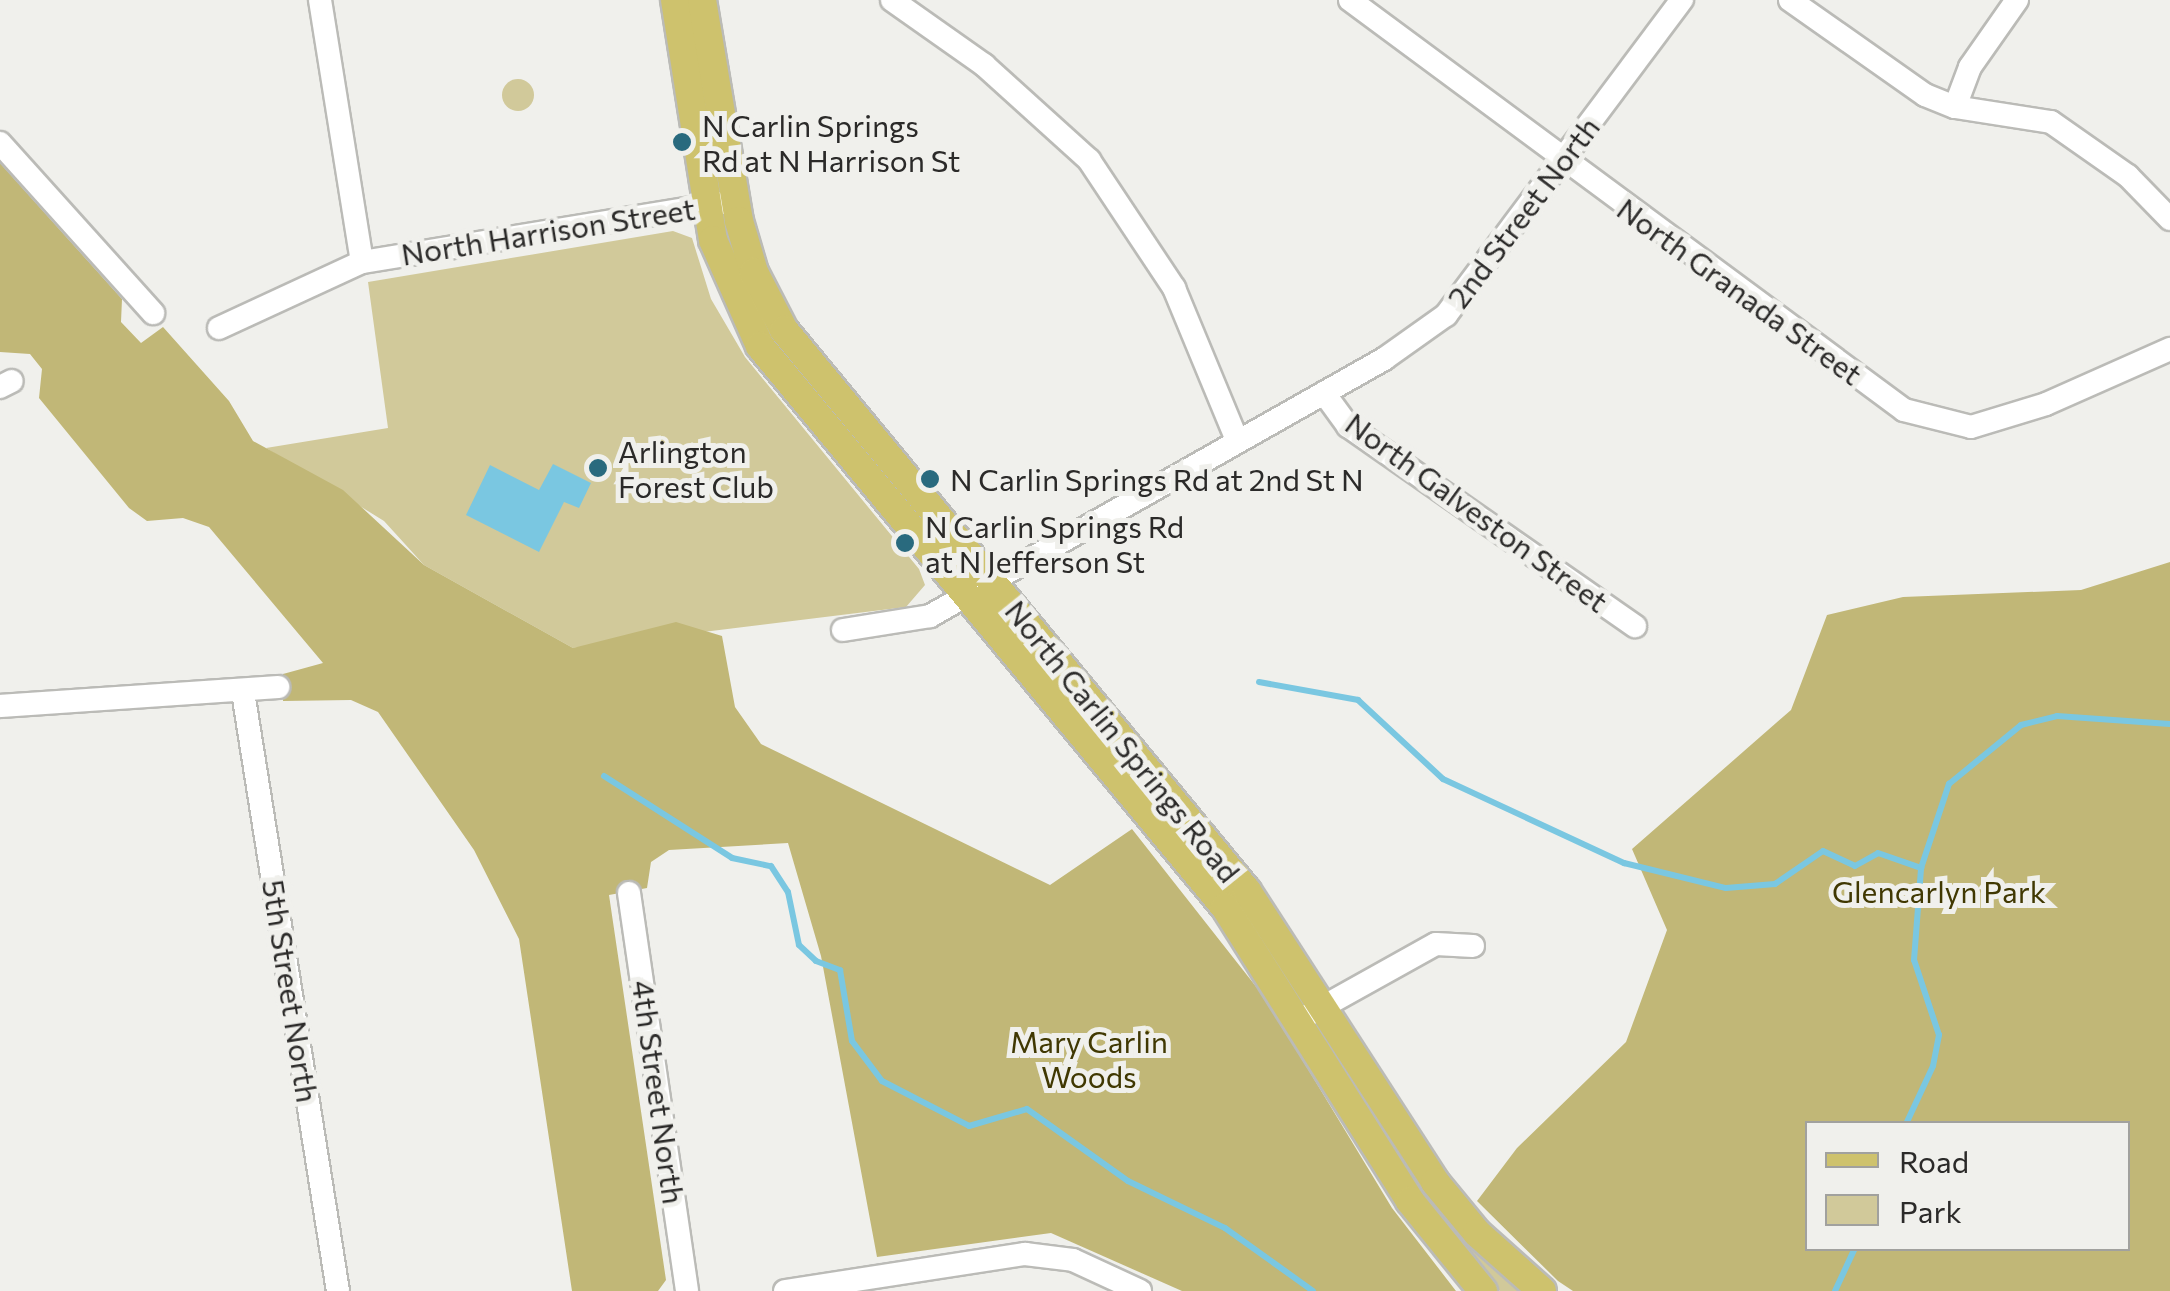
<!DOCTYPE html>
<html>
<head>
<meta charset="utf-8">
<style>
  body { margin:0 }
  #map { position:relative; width:2170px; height:1291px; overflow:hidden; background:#f0f0ec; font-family:Commissioner,sans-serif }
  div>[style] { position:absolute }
  .green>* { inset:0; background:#d1c99a }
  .round { border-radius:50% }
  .forest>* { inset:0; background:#c1b777 }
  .water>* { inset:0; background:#7ac7e1 }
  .stream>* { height:6px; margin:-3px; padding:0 3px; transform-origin:3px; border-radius:3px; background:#7ac7e1 }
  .roads { filter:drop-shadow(2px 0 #bbbbb7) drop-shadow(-2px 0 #bbbbb7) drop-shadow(0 2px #bbbbb7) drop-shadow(0 -2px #bbbbb7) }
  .minor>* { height:22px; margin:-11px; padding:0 11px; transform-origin:11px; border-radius:11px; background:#fff }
  .major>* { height:28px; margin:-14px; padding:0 14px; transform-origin:14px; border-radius:14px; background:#cec26d }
  .dots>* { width:28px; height:28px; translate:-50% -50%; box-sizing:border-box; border:5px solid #f0f0ec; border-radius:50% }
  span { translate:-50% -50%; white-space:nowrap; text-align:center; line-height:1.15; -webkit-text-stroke:10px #f0f0ec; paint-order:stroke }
  .poi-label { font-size:30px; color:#2b2a29 }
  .left { translate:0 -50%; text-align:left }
  .street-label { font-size:30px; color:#2b2a29 }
  .park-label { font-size:30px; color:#403802 }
  .legend { position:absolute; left:1805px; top:1121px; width:325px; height:130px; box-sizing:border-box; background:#f0f0ec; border:2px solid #a1a19e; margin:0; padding:12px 18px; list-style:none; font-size:30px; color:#2b2a29 }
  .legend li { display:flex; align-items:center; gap:20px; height:50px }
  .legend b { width:50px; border:2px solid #a1a19e }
</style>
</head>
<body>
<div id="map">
  <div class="green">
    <i class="round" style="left:502px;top:79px;width:32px;height:32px"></i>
    <i style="clip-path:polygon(673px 231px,692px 238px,711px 299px,745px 357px,919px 569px,925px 585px,906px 607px,573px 648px,424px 565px,384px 521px,266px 448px,388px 428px,368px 282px)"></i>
    <i style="clip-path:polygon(1388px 1133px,1481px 1253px,1522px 1291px,1500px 1291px,1483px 1275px,1438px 1221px,1384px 1135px)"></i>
  </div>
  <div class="forest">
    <i style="clip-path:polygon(0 163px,122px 299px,121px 322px,141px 343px,163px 327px,229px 401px,253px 441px,343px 490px,424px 565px,573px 648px,676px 622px,722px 636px,735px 707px,761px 744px,1050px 885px,1132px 829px,1265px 998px,1392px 1208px,1456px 1291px,1182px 1291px,1051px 1233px,877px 1257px,821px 956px,788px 843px,669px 850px,651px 862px,647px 888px,609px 895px,666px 1280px,658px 1291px,572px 1291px,519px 939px,474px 850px,378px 712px,351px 700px,283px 701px,283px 674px,323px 663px,209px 527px,183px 518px,147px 521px,129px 508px,39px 398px,42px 369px,30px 354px,0 352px)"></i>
    <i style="clip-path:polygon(evenodd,2170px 562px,2170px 1291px,1573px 1291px,1558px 1281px,1477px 1201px,1517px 1148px,1626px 1042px,1667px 930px,1632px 849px,1791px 710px,1827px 615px,1903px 597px,2081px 590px,2170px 562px,1808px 1124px,2128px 1124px,2128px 1248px,1808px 1248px,1808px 1124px)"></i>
  </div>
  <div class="water">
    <i style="clip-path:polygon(553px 464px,591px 483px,579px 508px,564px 502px,539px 552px,466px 515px,490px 465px,539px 490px)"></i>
  </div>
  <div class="stream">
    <i style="left:1259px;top:682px;width:101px;rotate:10.3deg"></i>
    <i style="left:1358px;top:700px;width:116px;rotate:42.9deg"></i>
    <i style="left:1443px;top:779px;width:200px;rotate:24.9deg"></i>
    <i style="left:1624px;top:863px;width:105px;rotate:13.8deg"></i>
    <i style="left:1726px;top:888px;width:49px;rotate:-4.7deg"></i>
    <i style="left:1775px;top:884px;width:58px;rotate:-34.5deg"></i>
    <i style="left:1823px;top:851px;width:35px;rotate:25deg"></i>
    <i style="left:1855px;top:866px;width:26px;rotate:-29deg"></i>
    <i style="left:1878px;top:853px;width:46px;rotate:19.2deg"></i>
    <i style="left:604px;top:776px;width:152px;rotate:32.6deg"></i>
    <i style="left:732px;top:858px;width:40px;rotate:12deg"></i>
    <i style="left:771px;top:866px;width:31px;rotate:57deg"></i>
    <i style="left:788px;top:892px;width:54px;rotate:78.3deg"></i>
    <i style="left:799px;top:945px;width:23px;rotate:43deg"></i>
    <i style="left:816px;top:961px;width:26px;rotate:21deg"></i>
    <i style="left:840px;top:970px;width:72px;rotate:80.4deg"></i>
    <i style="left:852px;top:1041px;width:50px;rotate:53.1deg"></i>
    <i style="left:882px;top:1081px;width:98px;rotate:27.3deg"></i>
    <i style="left:969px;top:1126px;width:60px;rotate:-16.3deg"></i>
    <i style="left:1027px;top:1109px;width:124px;rotate:35.5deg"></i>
    <i style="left:1128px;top:1181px;width:108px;rotate:25.9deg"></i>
    <i style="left:1225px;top:1228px;width:108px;rotate:35.6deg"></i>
    <i style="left:1906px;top:1124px;width:64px;rotate:-65deg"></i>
    <i style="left:1933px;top:1066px;width:32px;rotate:-79deg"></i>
    <i style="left:1939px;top:1035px;width:79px;rotate:-108.4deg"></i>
    <i style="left:1914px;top:960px;width:92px;rotate:-85.6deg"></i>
    <i style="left:1921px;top:868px;width:89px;rotate:-71.6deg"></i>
    <i style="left:1949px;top:784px;width:93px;rotate:-39.3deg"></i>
    <i style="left:2021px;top:725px;width:37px;rotate:-14deg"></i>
    <i style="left:2057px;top:716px;width:113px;rotate:4deg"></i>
    <i style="left:1835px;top:1291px;width:47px;rotate:-65.1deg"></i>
  </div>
  <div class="roads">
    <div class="minor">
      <i style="left:320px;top:0;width:265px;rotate:80.9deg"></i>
      <i style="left:892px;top:0;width:113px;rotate:35.2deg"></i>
      <i style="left:984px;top:65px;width:142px;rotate:42.1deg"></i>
      <i style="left:1089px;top:160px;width:154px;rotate:56.4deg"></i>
      <i style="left:1174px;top:288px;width:162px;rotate:67.5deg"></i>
      <i style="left:1350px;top:0;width:689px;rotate:36.5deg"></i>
      <i style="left:1904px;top:410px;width:69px;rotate:14.2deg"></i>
      <i style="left:1971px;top:427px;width:78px;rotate:-17deg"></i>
      <i style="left:2046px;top:404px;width:136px;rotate:-23.9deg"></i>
      <i style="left:1790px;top:0;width:165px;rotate:35.1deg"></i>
      <i style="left:1925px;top:95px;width:32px;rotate:22deg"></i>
      <i style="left:1955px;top:107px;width:97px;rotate:8.9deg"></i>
      <i style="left:2051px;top:122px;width:94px;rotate:35deg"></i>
      <i style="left:2128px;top:176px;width:60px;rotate:45.7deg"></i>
      <i style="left:1955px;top:107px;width:43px;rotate:-69.4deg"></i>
      <i style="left:1970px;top:67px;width:82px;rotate:-55deg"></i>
      <i style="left:0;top:143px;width:229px;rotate:48deg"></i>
      <i style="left:219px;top:328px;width:157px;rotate:-24.8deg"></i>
      <i style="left:362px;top:262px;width:364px;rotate:-9.3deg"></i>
      <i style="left:0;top:387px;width:13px;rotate:-27deg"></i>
      <i style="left:1324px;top:393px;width:41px;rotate:54deg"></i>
      <i style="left:1348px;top:426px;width:350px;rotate:34.9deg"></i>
      <i style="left:843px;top:630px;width:88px;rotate:-9.1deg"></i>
      <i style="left:930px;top:616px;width:522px;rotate:-29.51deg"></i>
      <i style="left:1384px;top:359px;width:76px;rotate:-35.4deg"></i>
      <i style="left:1446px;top:315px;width:394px;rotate:-53.2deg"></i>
      <i style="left:243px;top:692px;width:606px;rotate:80.99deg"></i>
      <i style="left:0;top:706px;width:279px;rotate:-3.9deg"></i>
      <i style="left:629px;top:893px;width:402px;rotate:81.7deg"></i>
      <i style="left:1310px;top:1014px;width:144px;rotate:-29.1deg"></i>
      <i style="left:1436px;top:944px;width:37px;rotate:3deg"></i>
      <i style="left:785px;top:1291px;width:243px;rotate:-8.8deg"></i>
      <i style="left:1025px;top:1254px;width:48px;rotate:7.1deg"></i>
      <i style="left:1073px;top:1260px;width:74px;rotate:24.8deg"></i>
    </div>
    <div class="major">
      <i style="left:675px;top:0;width:243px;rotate:81deg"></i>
      <i style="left:713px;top:240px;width:116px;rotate:66.1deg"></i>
      <i style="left:760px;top:346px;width:729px;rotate:50.35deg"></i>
      <i style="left:1225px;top:907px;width:347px;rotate:57.8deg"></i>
      <i style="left:1410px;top:1201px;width:116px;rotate:51deg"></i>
      <i style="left:702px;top:0;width:224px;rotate:80.5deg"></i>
      <i style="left:739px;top:221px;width:53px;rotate:73.6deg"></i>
      <i style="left:754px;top:272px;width:65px;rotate:62.7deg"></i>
      <i style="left:784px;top:330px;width:727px;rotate:50.47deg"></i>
      <i style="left:1247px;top:891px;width:346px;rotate:57.1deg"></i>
      <i style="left:1435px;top:1182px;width:66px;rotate:50.5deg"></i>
      <i style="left:1477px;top:1233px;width:87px;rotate:41.7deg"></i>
    </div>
  </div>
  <div class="dots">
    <i style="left:682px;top:142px;background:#296a7e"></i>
    <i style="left:598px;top:468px;background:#296a7e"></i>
    <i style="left:930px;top:479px;background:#296a7e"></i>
    <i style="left:905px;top:543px;background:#296a7e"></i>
  </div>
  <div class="poi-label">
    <span class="left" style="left:702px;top:142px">N Carlin Springs<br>Rd at N Harrison St</span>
    <span class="left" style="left:618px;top:468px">Arlington<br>Forest Club</span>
    <span class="left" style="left:950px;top:479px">N Carlin Springs Rd at 2nd St N</span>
    <span class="left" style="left:925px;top:543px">N Carlin Springs Rd<br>at N Jefferson St</span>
  </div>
  <div class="street-label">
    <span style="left:1523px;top:212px;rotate:-53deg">2nd Street North</span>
    <span style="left:548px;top:231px;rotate:-9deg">North Harrison Street</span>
    <span style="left:1740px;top:291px;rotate:36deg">North Granada Street</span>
    <span style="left:1477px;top:512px;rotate:36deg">North Galveston Street</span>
    <span style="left:1123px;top:741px;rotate:51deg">North Carlin Springs Road</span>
    <span style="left:291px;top:991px;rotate:81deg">5th Street North</span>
    <span style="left:659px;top:1092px;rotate:82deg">4th Street North</span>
  </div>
  <div class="park-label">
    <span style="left:1939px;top:891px">Glencarlyn Park</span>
    <span style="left:1089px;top:1058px">Mary Carlin<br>Woods</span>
  </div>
  <ul class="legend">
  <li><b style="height:12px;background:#cec26d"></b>Road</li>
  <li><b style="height:28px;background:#d1c99a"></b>Park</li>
  </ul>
</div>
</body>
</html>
